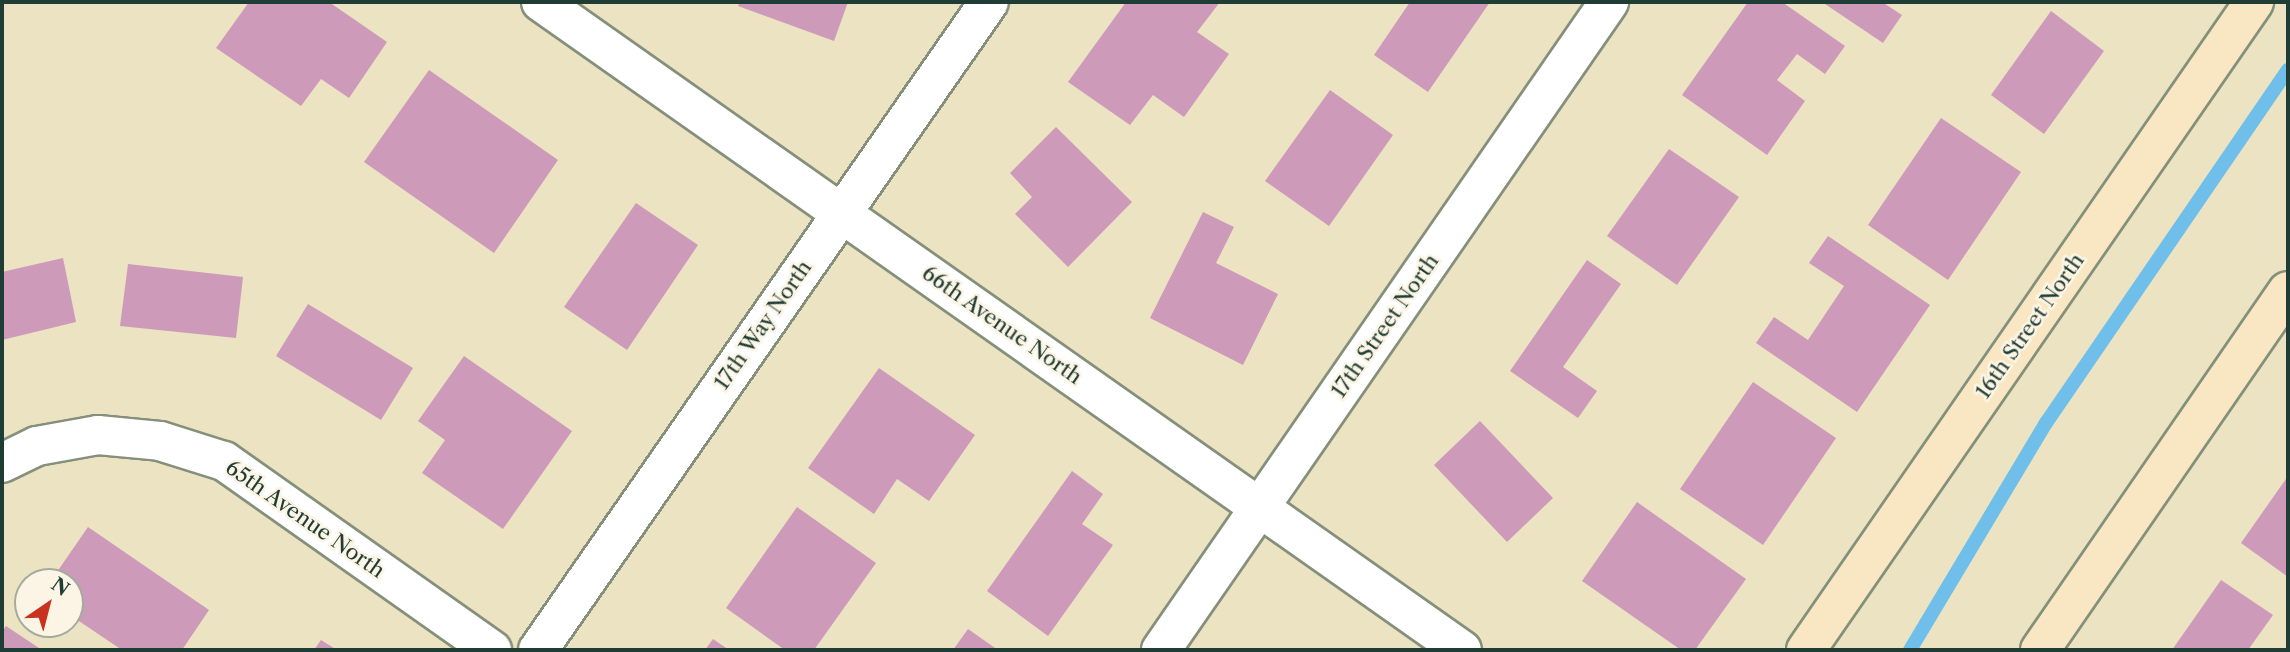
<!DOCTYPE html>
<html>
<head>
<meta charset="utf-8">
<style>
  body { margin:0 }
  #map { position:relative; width:2290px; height:652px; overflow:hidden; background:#ebe3c2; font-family:"Libre Caslon Text",serif }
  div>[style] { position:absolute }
  .stream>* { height:14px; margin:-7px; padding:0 7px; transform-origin:7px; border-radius:7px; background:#6fbfea }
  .building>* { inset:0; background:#ce9aba }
  .roads { filter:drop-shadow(2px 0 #85907b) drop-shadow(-2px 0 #85907b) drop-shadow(0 2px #85907b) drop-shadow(0 -2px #85907b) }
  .street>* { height:38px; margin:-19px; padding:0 19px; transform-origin:19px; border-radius:19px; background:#fff }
  .secondary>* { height:38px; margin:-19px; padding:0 19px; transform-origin:19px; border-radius:19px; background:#f9e7c3 }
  span { translate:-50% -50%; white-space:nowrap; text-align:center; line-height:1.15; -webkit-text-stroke:5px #fcf5e5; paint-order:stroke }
  .street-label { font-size:21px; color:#1f3d34 }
  .frame { position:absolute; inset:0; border:4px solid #1f3d34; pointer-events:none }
  .north { position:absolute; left:14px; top:568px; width:70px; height:70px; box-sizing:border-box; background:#fcf5e5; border:2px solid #a4ab9e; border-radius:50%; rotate:35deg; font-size:19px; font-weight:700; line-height:28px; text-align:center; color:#1f3d34 }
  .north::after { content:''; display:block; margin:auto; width:24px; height:32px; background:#c8321e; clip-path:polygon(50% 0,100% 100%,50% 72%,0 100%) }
</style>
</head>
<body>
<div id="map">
  <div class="stream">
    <i style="left:1910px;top:650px;width:265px;rotate:-59.1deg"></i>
    <i style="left:2046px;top:423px;width:428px;rotate:-55.6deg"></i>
  </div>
  <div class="building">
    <i style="clip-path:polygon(249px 2px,329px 2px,387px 42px,349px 98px,321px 79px,301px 106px,216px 48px)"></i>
    <i style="clip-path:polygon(740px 2px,848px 2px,834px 41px,738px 6px)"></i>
    <i style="clip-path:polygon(1126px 2px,1220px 2px,1197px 32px,1229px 54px,1184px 117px,1153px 95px,1130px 125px,1068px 82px)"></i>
    <i style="clip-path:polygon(1410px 2px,1490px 2px,1428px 92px,1374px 55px)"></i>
    <i style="clip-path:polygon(1748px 2px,1782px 2px,1845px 46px,1825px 74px,1797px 54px,1777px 80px,1805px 101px,1767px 155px,1682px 95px)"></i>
    <i style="clip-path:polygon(1822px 2px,1882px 2px,1902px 15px,1883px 43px)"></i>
    <i style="clip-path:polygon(2051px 11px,2104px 51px,2044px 134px,1991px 95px)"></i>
    <i style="clip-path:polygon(429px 70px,558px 160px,494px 253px,364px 162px)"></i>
    <i style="clip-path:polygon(1330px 90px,1393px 135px,1329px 226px,1265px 181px)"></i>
    <i style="clip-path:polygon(1941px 118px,2021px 172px,1948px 280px,1868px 225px)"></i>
    <i style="clip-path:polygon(1056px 127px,1132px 202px,1068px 267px,1015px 214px,1032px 197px,1010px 173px)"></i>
    <i style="clip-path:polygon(1669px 149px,1739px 197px,1677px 285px,1607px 236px)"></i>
    <i style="clip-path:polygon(636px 203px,698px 245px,627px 350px,564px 307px)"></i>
    <i style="clip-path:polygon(1203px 212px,1234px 227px,1216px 263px,1278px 294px,1243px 365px,1150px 318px)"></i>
    <i style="clip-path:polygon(1828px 236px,1930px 305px,1857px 412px,1756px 343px,1774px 317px,1808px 340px,1844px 286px,1809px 263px)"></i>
    <i style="clip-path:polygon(63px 258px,76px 322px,2px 340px,2px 272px)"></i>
    <i style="clip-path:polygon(1587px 260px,1621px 284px,1563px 367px,1597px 391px,1578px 418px,1510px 371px)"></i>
    <i style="clip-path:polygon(128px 264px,243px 277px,236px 338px,120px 326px)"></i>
    <i style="clip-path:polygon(308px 304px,413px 368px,381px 420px,276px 356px)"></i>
    <i style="clip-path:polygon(464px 356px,572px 431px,503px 529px,422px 473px,445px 440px,418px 421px)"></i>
    <i style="clip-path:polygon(879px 368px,975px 435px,929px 501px,897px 479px,874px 514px,808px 468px)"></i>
    <i style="clip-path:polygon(1753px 382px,1836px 438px,1763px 545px,1680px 489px)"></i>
    <i style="clip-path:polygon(1480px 421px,1553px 498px,1507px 542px,1434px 465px)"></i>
    <i style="clip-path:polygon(1072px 471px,1103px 494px,1082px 524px,1113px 545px,1048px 636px,987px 591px)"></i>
    <i style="clip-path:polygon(2288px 476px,2288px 577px,2241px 543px)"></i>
    <i style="clip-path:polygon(1637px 502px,1746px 579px,1695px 650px,1681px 650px,1582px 581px)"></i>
    <i style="clip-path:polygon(797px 507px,876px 563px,814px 650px,785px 650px,726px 608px)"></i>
    <i style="clip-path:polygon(88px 527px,209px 610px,182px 650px,122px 650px,70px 615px,70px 582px,50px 582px)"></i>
    <i style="clip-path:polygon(2221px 580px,2273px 615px,2248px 650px,2172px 650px)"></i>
    <i style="clip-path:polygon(6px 626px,42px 650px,2px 650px,2px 632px)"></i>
    <i style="clip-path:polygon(968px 629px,998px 650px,953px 650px)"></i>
    <i style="clip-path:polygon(713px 639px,729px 650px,705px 650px)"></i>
    <i style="clip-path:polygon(321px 640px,337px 650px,314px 650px)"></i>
  </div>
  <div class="roads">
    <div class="street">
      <i style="left:541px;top:2px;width:1126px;rotate:35.13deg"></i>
      <i style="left:2px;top:463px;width:39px;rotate:-26deg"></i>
      <i style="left:37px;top:446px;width:62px;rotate:-10.2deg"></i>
      <i style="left:98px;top:435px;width:62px;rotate:5.5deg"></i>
      <i style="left:160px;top:441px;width:67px;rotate:17.4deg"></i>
      <i style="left:224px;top:461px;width:328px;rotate:35.2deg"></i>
      <i style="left:538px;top:650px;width:789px;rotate:-55.16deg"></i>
      <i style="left:1161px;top:650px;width:788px;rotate:-55.34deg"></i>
    </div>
    <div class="secondary">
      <i style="left:1806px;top:650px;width:788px;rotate:-55.34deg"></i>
      <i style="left:2040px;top:650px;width:436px;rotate:-55.4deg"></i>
    </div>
  </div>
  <div class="street-label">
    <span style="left:763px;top:325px;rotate:-55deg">17th Way North</span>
    <span style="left:1002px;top:325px;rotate:35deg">66th Avenue North</span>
    <span style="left:1385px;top:326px;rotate:-55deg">17th Street North</span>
    <span style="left:2030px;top:326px;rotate:-55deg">16th Street North</span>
    <span style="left:305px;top:519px;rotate:35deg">65th Avenue North</span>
  </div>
  <div class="frame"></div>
  <div class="north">N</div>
</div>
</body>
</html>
